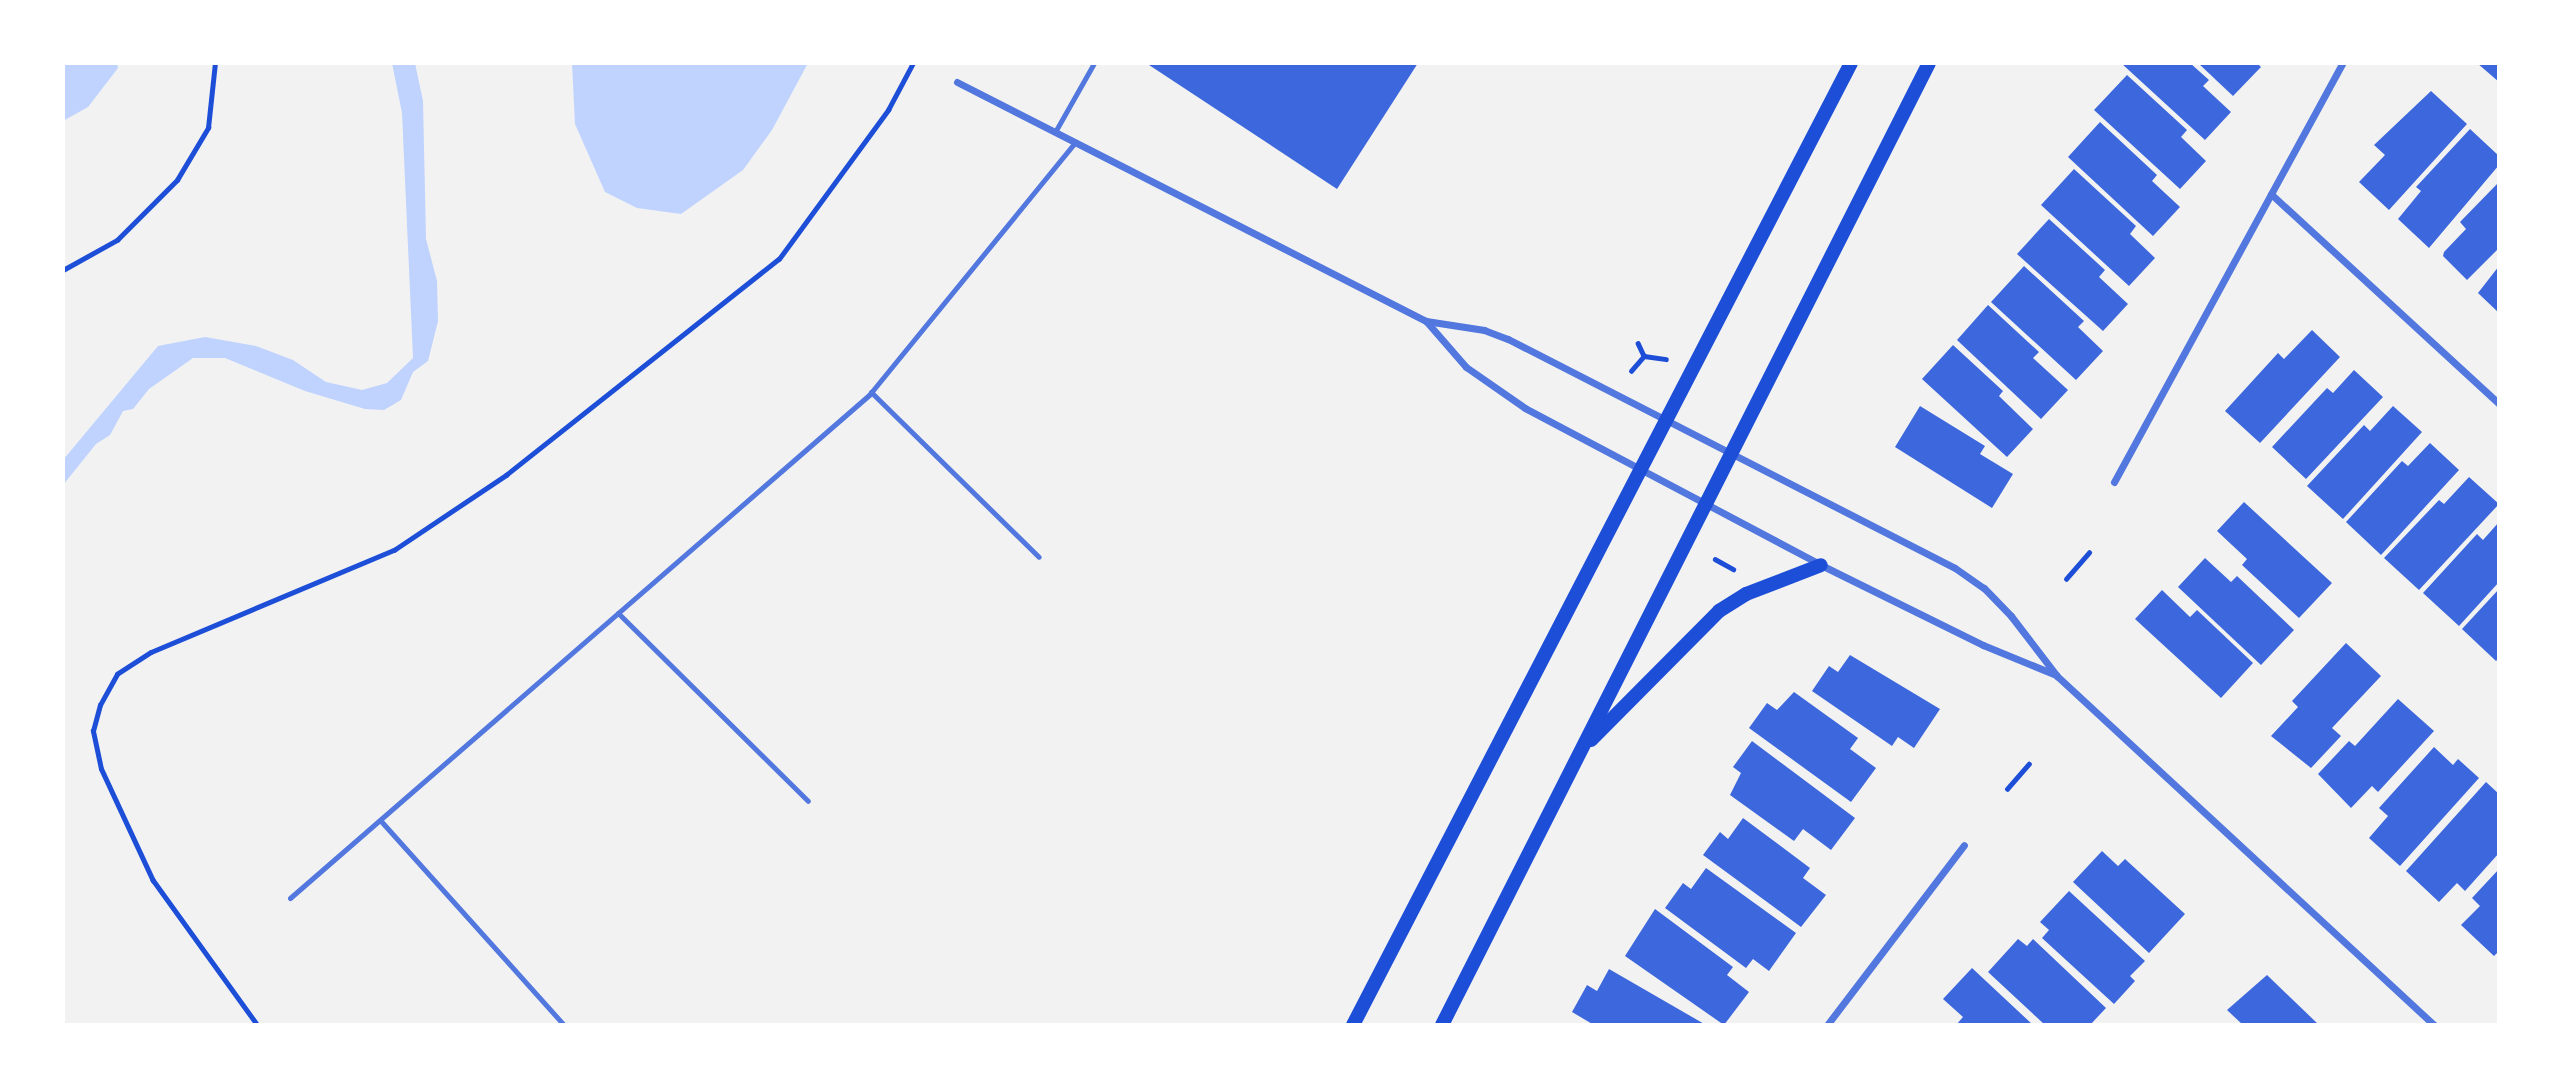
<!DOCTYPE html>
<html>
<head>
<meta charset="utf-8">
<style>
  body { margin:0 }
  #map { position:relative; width:2562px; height:1088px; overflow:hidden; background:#f2f2f2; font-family:Manrope,sans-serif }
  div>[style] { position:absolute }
  .water>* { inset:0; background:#bfd3fe }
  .building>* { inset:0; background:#3d67dc }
  .path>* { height:4.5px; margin:-2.25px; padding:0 2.25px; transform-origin:2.25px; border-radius:2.25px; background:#1d4ed8 }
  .service>* { height:5px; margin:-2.5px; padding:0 2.5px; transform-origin:2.5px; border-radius:2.5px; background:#5277de }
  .minor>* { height:7px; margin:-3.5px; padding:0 3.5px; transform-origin:3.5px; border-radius:3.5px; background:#5277de }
  .secondary>* { height:14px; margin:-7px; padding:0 7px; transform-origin:7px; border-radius:7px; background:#1d4ed8 }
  span { translate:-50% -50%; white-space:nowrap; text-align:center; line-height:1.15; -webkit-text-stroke:7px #fff; paint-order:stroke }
  .frame { position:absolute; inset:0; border:65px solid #fff; pointer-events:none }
</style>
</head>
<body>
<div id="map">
  <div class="water">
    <i style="clip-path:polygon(63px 63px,117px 63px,118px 68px,88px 107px,63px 121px)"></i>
    <i style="clip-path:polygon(392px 63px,415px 63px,423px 101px,426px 239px,437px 281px,438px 321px,428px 361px,413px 372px,401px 400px,384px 410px,365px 409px,305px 391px,225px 358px,193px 358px,149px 389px,133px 409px,123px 411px,110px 435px,96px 444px,63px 485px,63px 460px,158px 346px,205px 337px,256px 346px,293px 360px,326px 382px,362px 390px,387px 383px,413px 358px,402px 113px)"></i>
    <i style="clip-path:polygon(572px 63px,808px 63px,772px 130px,743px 170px,681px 214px,637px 208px,605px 192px,575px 124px)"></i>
  </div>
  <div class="building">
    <i style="clip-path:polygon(1146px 63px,1418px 63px,1337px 189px)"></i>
    <i style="clip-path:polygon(2121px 63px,2190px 63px,2209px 80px,2203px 86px,2231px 112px,2205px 140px)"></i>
    <i style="clip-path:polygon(2198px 63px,2257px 63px,2261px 67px,2233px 96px)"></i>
    <i style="clip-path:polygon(2477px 63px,2499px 63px,2499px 82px)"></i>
    <i style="clip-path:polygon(2127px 75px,2187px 130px,2181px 137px,2206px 161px,2180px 189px,2094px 110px)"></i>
    <i style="clip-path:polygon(2431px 91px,2467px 124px,2389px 210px,2359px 182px,2385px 155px,2374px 145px)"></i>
    <i style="clip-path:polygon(2100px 122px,2157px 175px,2152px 181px,2180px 207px,2153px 236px,2068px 157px)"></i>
    <i style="clip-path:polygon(2470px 129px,2499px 156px,2499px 165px,2429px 248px,2398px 219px,2421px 191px,2416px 187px)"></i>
    <i style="clip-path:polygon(2074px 169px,2136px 226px,2130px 234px,2155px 258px,2129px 286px,2041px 205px)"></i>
    <i style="clip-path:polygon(2499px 182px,2499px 248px,2467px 280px,2443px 256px,2444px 252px,2466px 229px,2460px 222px)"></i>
    <i style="clip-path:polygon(2049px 219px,2105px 270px,2099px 277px,2128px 304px,2103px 331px,2017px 254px)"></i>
    <i style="clip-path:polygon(2024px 266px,2084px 321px,2078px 327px,2103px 351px,2076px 380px,1991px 302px)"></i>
    <i style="clip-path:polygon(2499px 266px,2499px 313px,2478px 293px)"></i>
    <i style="clip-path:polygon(1988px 305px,2039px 352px,2033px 358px,2068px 390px,2041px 419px,1957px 340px)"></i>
    <i style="clip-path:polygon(2312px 330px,2340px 357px,2260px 443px,2225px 411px,2278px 353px,2284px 359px)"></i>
    <i style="clip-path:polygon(1953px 345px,2003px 391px,1999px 396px,2033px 429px,2007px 457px,1922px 379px)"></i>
    <i style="clip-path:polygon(2354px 370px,2383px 397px,2306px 479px,2272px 447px,2327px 388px,2333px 393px)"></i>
    <i style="clip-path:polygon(1920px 406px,1985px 446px,1980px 454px,2013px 474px,1992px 508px,1895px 447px)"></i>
    <i style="clip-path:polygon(2393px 406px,2422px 432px,2343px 519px,2307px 486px,2364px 425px,2370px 431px)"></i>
    <i style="clip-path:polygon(2430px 443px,2459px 470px,2381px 555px,2346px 522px,2402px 461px,2408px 466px)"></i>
    <i style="clip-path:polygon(2469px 477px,2499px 504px,2419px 590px,2384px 558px,2439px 500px,2444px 504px)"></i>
    <i style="clip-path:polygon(2244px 502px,2332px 583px,2299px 618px,2242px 565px,2247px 559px,2217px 531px)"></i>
    <i style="clip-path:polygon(2499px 522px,2499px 582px,2459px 626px,2423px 593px,2477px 534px,2483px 540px)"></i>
    <i style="clip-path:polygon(2205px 558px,2231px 582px,2237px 576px,2294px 630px,2261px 665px,2178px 587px)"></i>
    <i style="clip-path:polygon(2499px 589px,2499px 658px,2496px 661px,2462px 629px)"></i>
    <i style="clip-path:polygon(2162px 590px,2190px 617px,2197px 610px,2253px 663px,2221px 698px,2135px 619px)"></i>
    <i style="clip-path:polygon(2346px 643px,2381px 676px,2332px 728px,2341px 736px,2311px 768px,2271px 736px,2298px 707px,2292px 701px)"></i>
    <i style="clip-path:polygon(1850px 655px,1940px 709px,1914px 748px,1898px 737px,1892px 746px,1812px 691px,1829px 666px,1838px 672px)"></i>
    <i style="clip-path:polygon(1794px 692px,1858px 738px,1850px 749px,1876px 768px,1851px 802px,1749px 728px,1767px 703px,1777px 710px)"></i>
    <i style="clip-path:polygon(2398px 699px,2434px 731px,2378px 792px,2372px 786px,2351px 808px,2318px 774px,2349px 741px,2355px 746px)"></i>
    <i style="clip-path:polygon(1752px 741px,1855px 818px,1831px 850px,1803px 829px,1794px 841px,1730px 795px,1741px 773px,1733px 767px)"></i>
    <i style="clip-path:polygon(2434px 747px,2453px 765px,2458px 759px,2479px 778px,2400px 866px,2369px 838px,2388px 816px,2379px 808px)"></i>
    <i style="clip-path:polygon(2486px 782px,2499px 794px,2499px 853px,2465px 891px,2457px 883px,2439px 902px,2406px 871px)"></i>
    <i style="clip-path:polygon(1743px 818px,1810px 868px,1803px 878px,1826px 895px,1801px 927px,1703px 855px,1720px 832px,1728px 839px)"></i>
    <i style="clip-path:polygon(2102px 851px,2118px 866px,2125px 859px,2185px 914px,2149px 953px,2073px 882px)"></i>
    <i style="clip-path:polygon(1706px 868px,1796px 933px,1769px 971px,1753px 959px,1746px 968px,1665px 908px,1683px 883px,1691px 889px)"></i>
    <i style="clip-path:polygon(2499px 869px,2499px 951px,2494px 956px,2461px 925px,2480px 906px,2472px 898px)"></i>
    <i style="clip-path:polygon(2069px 891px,2145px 961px,2130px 976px,2135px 981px,2114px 1004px,2042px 938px,2049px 930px,2040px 922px)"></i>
    <i style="clip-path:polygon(1655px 909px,1733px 967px,1727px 975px,1749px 992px,1724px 1025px,1625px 956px)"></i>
    <i style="clip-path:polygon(2018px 939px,2027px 946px,2033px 939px,2106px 1008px,2090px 1025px,2045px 1025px,1988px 972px)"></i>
    <i style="clip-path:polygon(1972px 968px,2033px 1025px,1956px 1025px,1963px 1017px,1943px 999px)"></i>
    <i style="clip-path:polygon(1609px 969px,1706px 1025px,1594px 1025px,1572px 1012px,1587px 985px,1597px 991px)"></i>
    <i style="clip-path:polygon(2267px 975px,2319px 1025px,2243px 1025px,2227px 1010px)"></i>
  </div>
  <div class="path">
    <i style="left:63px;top:270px;width:62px;rotate:-29.1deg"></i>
    <i style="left:117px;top:240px;width:85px;rotate:-45deg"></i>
    <i style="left:177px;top:180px;width:61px;rotate:-59.2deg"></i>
    <i style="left:208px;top:128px;width:65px;rotate:-83.9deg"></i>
    <i style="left:1638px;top:343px;width:14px;rotate:65deg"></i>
    <i style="left:1644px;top:356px;width:22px;rotate:8deg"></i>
    <i style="left:1631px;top:371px;width:20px;rotate:-49deg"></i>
    <i style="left:1715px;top:559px;width:21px;rotate:29deg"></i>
    <i style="left:2066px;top:579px;width:35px;rotate:-49deg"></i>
    <i style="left:2007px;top:789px;width:33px;rotate:-49deg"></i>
    <i style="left:257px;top:1025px;width:178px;rotate:-125.8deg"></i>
    <i style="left:153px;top:881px;width:123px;rotate:-114.9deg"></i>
    <i style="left:101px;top:769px;width:39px;rotate:-102deg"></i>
    <i style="left:93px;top:731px;width:27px;rotate:-75deg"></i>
    <i style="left:100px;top:705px;width:35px;rotate:-61deg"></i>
    <i style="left:117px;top:674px;width:40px;rotate:-32.9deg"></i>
    <i style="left:151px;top:652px;width:264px;rotate:-22.8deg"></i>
    <i style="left:394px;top:550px;width:135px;rotate:-33.8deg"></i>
    <i style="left:506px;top:475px;width:348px;rotate:-38.4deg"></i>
    <i style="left:779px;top:259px;width:185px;rotate:-53.8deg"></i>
    <i style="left:888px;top:110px;width:53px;rotate:-62deg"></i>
  </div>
  <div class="service">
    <i style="left:1055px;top:132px;width:79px;rotate:-60.5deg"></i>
    <i style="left:871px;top:392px;width:235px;rotate:44.5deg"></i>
    <i style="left:618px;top:613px;width:267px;rotate:44.7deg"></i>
    <i style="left:380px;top:820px;width:275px;rotate:48.1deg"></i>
    <i style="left:290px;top:898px;width:767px;rotate:-40.98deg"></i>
    <i style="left:869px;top:395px;width:326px;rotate:-50.8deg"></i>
  </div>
  <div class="minor">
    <i style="left:957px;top:82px;width:526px;rotate:27deg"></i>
    <i style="left:1426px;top:321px;width:59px;rotate:8.8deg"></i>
    <i style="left:1484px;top:330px;width:26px;rotate:21deg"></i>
    <i style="left:1508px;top:339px;width:502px;rotate:27.13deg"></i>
    <i style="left:1955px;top:568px;width:35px;rotate:35deg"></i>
    <i style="left:1984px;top:588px;width:39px;rotate:46deg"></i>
    <i style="left:2011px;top:616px;width:76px;rotate:52.5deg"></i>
    <i style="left:2057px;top:676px;width:514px;rotate:42.79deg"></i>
    <i style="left:2271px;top:194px;width:310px;rotate:42.6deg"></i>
    <i style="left:1426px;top:321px;width:61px;rotate:49deg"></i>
    <i style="left:1466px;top:367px;width:72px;rotate:34.8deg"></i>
    <i style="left:1525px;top:408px;width:335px;rotate:27.9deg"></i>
    <i style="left:1821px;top:565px;width:181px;rotate:26.3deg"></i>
    <i style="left:1983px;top:645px;width:79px;rotate:22.3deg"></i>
    <i style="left:2114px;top:482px;width:477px;rotate:-61.4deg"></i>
    <i style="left:1827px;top:1025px;width:226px;rotate:-52.7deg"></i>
  </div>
  <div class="secondary">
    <i style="left:1591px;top:740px;width:182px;rotate:-45.2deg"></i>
    <i style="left:1719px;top:611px;width:32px;rotate:-32deg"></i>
    <i style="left:1746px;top:594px;width:80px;rotate:-21.1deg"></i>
    <i style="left:1353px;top:1025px;width:1083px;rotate:-62.63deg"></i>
    <i style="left:1442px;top:1025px;width:1078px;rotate:-63.15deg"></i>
  </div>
  <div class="frame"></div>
</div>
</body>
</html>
